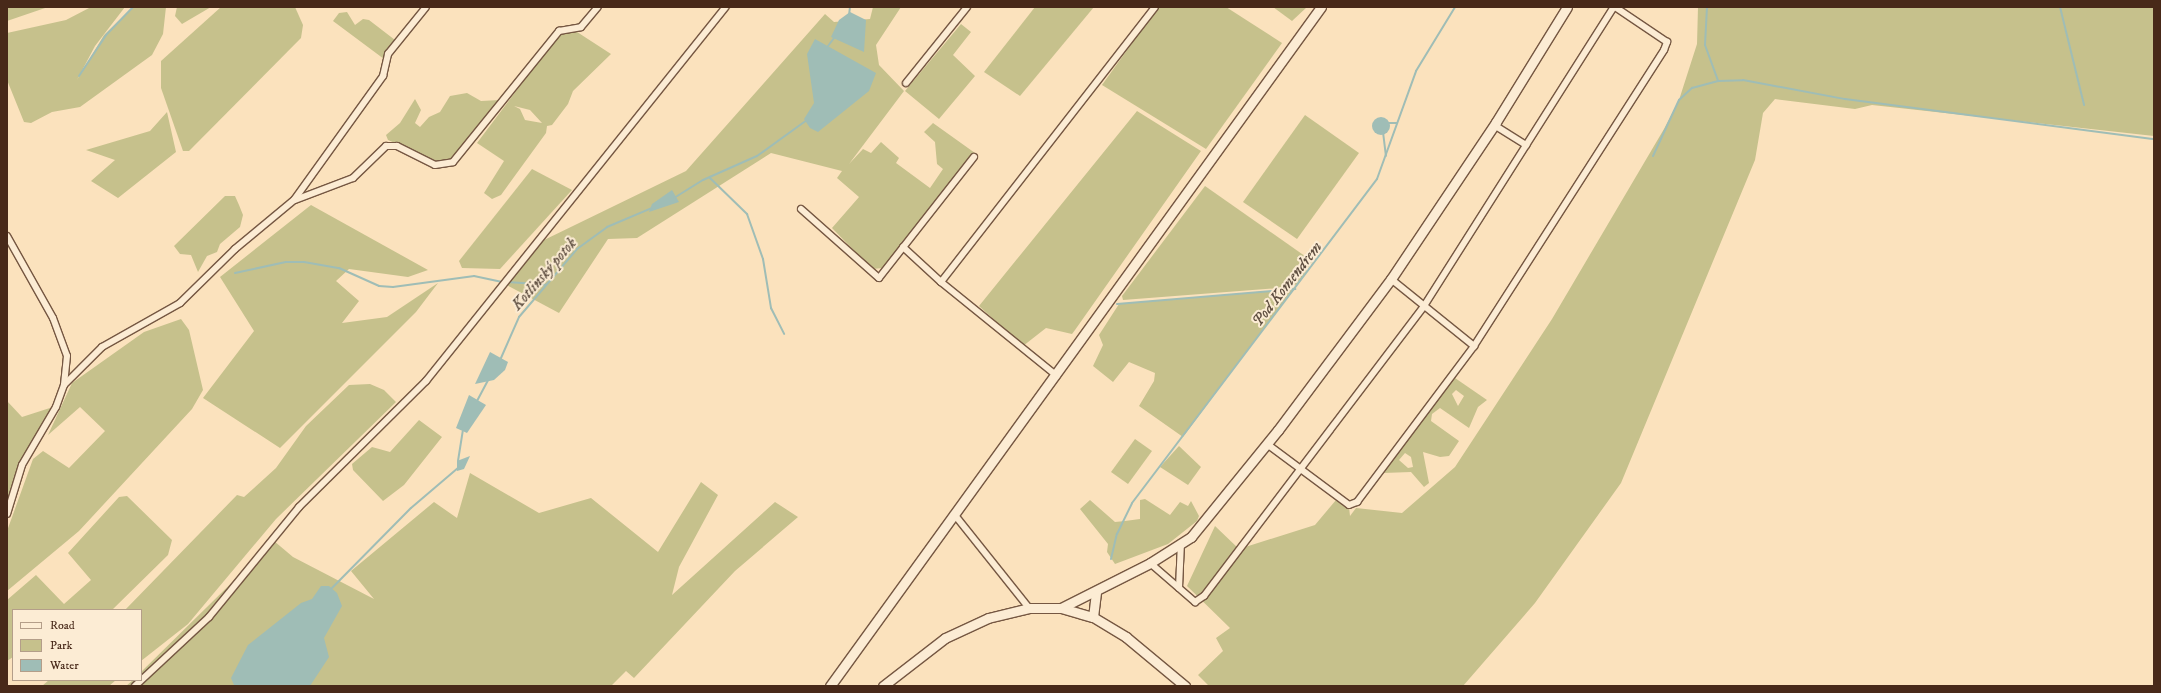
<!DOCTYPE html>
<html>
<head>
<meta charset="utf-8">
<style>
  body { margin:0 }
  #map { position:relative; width:2161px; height:693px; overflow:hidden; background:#fbe2bd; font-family:"IM FELL DW Pica",serif }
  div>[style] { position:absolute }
  .green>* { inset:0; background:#c6c18c }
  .water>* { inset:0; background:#9fbdb6 }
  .round { border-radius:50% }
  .stream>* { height:2px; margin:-1px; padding:0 1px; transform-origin:1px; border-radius:1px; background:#9fbdb6 }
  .roads { filter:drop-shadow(1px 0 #755742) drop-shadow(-1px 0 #755742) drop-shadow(0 1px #755742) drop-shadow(0 -1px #755742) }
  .street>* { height:6px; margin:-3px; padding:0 3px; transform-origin:3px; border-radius:3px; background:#fcecd4 }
  .secondary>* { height:9px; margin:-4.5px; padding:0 4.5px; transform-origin:4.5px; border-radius:4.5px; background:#fcecd4 }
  span { translate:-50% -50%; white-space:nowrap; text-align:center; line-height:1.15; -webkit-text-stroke:4px #fcecd4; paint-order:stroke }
  .water-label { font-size:16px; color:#5e4e40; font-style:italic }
  .frame { position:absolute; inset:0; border:8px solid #482919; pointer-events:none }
  .legend { position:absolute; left:12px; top:609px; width:130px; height:72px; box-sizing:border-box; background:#fcecd4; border:1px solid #b49e89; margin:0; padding:5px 7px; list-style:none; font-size:12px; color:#482919 }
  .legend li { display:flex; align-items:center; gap:8px; height:20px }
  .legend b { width:20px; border:1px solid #b49e89 }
</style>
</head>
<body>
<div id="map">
  <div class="green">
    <i style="clip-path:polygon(7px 7px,48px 7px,7px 21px)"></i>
    <i style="clip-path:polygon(91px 7px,125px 7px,95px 46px,77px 80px,104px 35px,133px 7px,166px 7px,163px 34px,152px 55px,80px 107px,52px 112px,31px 123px,24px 122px,7px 80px,7px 33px,66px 20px)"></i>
    <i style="clip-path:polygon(177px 7px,211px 7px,182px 24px,175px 16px)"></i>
    <i style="clip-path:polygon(221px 7px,295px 7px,303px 25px,301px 38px,189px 151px,183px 151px,161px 88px,161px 61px)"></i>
    <i style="clip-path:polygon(873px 7px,901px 7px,876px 45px,879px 65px,904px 91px,849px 164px,863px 149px,871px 153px,881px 142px,899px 158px,896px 163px,930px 188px,943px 169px,937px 164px,935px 142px,924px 132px,933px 123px,975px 153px,883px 268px,872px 269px,832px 228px,859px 197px,837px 178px,842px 171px,771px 153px,637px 238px,608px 239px,559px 313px,503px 283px,540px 242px,686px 171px,825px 14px,834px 22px,870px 19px)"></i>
    <i style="clip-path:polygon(1035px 7px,1094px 7px,1020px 96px,984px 72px)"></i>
    <i style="clip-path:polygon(1158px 7px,1226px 7px,1282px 43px,1206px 149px,1102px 85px)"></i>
    <i style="clip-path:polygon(1273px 7px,1307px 7px,1292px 21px)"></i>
    <i style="clip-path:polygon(1698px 7px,2154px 7px,2154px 136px,1872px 105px,1855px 109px,1775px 99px,1763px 113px,1755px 160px,1621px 483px,1535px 603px,1463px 686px,1209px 686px,1198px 675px,1223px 651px,1216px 638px,1230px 628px,1187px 586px,1215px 526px,1239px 549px,1315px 525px,1336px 500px,1349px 507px,1350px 516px,1356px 508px,1402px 513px,1455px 467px,1552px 319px,1664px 129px,1679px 100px,1697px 44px)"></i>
    <i style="clip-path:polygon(347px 12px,355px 25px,363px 19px,369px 20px,395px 40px,384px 59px,333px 21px,339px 13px)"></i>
    <i style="clip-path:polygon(961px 24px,971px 32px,953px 55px,975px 76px,939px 119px,905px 91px)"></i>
    <i style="clip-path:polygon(evenodd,574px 30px,611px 54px,573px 91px,568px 104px,552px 125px,547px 126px,546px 133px,501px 195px,492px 199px,484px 193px,504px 161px,477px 143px,556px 38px,562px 32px,574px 30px,514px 106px,530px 110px,542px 123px,525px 120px,520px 109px,514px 106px)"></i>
    <i style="clip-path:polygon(467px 93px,481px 101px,500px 100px,451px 160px,439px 162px,388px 140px,386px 135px,400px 123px,415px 99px,421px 110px,415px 123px,420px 127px,429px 117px,440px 112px,450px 96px)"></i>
    <i style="clip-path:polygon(1137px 111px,1201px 151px,1075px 330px,1072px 334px,1046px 328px,1023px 346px,979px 306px)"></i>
    <i style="clip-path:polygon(167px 112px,176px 152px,118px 198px,91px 181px,115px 160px,86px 150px,150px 131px)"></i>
    <i style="clip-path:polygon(1305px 115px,1359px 153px,1297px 239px,1243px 202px)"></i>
    <i style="clip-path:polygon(532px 169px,572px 190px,500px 269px,462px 268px,459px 261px)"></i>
    <i style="clip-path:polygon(1205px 186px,1312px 261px,1299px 283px,1291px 287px,1123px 300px,1122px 296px)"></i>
    <i style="clip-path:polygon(225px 196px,235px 196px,239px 205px,243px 215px,240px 227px,220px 244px,217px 252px,207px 256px,198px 272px,191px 255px,180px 254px,174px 246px)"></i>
    <i style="clip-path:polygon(311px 205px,428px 270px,408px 277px,349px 269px,336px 281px,359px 301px,342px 323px,387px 317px,438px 283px,416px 312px,280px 448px,203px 398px,254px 331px,220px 277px)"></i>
    <i style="clip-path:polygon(1293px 289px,1183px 437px,1139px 406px,1154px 381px,1155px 373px,1129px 362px,1113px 382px,1093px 366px,1103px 345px,1099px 335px,1119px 304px)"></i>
    <i style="clip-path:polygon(181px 319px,189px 330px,203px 390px,192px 409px,79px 531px,7px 591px,7px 531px,33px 459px,43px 451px,69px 468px,105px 431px,80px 407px,48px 435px,72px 383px,144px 332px)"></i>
    <i style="clip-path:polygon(evenodd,1455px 378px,1487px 400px,1478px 407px,1469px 428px,1440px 408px,1432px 414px,1431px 421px,1459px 441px,1449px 456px,1440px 457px,1423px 452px,1429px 483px,1424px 487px,1411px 472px,1383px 473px,1455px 378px,1456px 390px,1464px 396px,1458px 406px,1452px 394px,1456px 390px,1455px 378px,1405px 453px,1411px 457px,1413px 467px,1408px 468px,1399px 460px,1405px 453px)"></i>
    <i style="clip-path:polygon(370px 384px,384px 390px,396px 402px,276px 519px,188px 624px,141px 661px,141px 610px,125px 610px,237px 495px,244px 497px,276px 468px,306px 426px,349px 385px)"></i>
    <i style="clip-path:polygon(7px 401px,22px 417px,53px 407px,24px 457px,7px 507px)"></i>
    <i style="clip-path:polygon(419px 420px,442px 437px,404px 485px,383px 501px,353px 470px,352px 464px,372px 447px,390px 452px)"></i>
    <i style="clip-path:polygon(1135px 439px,1152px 451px,1128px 484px,1111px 472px)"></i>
    <i style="clip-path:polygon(1179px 446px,1201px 467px,1188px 485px,1160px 467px)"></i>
    <i style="clip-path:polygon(470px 473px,539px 513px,591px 498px,658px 552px,701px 482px,718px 495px,679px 567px,672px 595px,775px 502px,798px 517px,735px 571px,634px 678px,626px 671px,611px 686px,126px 686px,133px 680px,141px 680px,141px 672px,274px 541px,293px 557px,374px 599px,351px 571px,434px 502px,457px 518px)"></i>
    <i style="clip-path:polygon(127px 496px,172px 540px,168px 555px,112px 610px,13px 610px,13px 657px,7px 661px,7px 600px,36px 575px,64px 604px,91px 580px,68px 553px,119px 497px)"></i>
    <i style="clip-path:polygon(1145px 499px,1170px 515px,1180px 502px,1188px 506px,1191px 501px,1199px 516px,1197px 521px,1168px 544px,1115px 564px,1107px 552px,1108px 544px,1080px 509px,1090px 500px,1115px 522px,1125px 521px,1140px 519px,1140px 500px)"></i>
    <i style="clip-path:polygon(49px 680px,116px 680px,109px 686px,42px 686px)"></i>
  </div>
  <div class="water">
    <i style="clip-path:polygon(850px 12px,866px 20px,864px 52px,831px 37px,839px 20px)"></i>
    <i style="clip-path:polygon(815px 39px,876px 73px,869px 91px,818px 132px,810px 128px,804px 119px,814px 103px,807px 54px)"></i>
    <i class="round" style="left:1372px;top:117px;width:18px;height:18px"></i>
    <i style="clip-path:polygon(672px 190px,679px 202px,649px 212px,652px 204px)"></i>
    <i style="clip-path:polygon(490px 352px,508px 362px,505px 370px,494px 380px,475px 384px)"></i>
    <i style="clip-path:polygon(469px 395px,486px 405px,467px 433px,456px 428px)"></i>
    <i style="clip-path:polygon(470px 456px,464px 469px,457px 471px,457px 461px)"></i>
    <i style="clip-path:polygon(321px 586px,329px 586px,337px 593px,342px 606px,324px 638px,329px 657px,310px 686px,234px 685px,231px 678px,248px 645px,301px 603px,312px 599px)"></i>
  </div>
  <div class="stream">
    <i style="left:1707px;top:7px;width:38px;rotate:93deg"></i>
    <i style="left:1705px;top:45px;width:38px;rotate:70deg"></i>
    <i style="left:1718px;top:81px;width:25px;rotate:-2deg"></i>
    <i style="left:1743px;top:80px;width:104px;rotate:10.6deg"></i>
    <i style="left:1845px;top:99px;width:312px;rotate:7.4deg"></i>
    <i style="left:2060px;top:7px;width:101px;rotate:76.2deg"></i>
    <i style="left:849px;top:15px;width:8px;rotate:-83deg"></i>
    <i style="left:828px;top:46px;width:10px;rotate:-53deg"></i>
    <i style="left:79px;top:76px;width:49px;rotate:-56.6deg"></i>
    <i style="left:106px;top:35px;width:39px;rotate:-46deg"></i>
    <i style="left:1389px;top:123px;width:8px"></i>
    <i style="left:1383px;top:132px;width:24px;rotate:83deg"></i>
    <i style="left:1653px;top:156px;width:62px;rotate:-65.1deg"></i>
    <i style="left:1679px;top:100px;width:18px;rotate:-43deg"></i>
    <i style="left:1692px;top:88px;width:27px;rotate:-15deg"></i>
    <i style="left:710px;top:178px;width:52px;rotate:44.2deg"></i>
    <i style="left:747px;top:214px;width:48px;rotate:70.4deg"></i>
    <i style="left:763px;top:259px;width:50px;rotate:80.7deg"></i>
    <i style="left:771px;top:308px;width:29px;rotate:63deg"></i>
    <i style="left:674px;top:198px;width:34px;rotate:-32deg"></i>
    <i style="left:703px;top:180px;width:59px;rotate:-24deg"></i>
    <i style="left:757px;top:156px;width:62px;rotate:-35.8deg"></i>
    <i style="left:235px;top:273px;width:52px;rotate:-12.2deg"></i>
    <i style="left:286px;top:262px;width:18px"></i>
    <i style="left:304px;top:262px;width:36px;rotate:10deg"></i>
    <i style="left:339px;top:268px;width:44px;rotate:24.2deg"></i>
    <i style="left:379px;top:286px;width:14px;rotate:4deg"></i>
    <i style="left:393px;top:287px;width:82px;rotate:-7.7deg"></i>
    <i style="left:474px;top:276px;width:30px;rotate:12deg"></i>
    <i style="left:507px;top:282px;width:39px;rotate:4deg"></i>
    <i style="left:1117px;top:304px;width:179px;rotate:-4.8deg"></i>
    <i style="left:501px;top:358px;width:45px;rotate:-66.3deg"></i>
    <i style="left:519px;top:317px;width:89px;rotate:-49.5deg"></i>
    <i style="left:577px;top:249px;width:37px;rotate:-36deg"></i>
    <i style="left:607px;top:227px;width:49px;rotate:-22.9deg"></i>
    <i style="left:477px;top:401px;width:24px;rotate:-62deg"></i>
    <i style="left:458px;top:461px;width:30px;rotate:-81deg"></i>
    <i style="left:1111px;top:559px;width:26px;rotate:-77deg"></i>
    <i style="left:1117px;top:534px;width:34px;rotate:-64deg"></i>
    <i style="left:1132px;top:503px;width:406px;rotate:-52.9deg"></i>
    <i style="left:1377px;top:179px;width:115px;rotate:-70.1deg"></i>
    <i style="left:1416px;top:71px;width:75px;rotate:-58.6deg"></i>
    <i style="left:332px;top:588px;width:112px;rotate:-45.4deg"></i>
    <i style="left:411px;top:508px;width:62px;rotate:-40.4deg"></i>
  </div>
  <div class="roads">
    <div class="street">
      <i style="left:906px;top:83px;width:97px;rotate:-51.2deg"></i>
      <i style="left:1494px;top:125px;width:38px;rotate:32deg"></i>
      <i style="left:295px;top:200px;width:62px;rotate:-20.8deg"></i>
      <i style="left:353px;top:178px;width:46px;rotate:-44.1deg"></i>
      <i style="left:386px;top:146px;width:11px"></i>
      <i style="left:397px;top:146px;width:42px;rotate:26.6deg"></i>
      <i style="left:435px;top:165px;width:18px;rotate:-9deg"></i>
      <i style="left:453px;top:162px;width:169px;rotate:-51deg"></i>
      <i style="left:559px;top:31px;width:22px;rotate:-10deg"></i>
      <i style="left:581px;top:27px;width:26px;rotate:-50deg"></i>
      <i style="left:801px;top:209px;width:104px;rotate:41.5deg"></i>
      <i style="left:879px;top:278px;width:154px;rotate:-51.9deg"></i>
      <i style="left:7px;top:236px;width:94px;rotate:60.7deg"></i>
      <i style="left:53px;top:318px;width:40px;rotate:69.8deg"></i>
      <i style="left:67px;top:356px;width:29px;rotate:96deg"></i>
      <i style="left:64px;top:385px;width:23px;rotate:110deg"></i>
      <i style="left:56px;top:407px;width:67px;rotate:120.4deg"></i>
      <i style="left:22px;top:465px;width:51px;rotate:107deg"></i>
      <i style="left:903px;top:247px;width:52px;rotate:42.6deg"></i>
      <i style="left:941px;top:282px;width:149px;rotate:39deg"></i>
      <i style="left:1391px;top:279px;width:107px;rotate:38.9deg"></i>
      <i style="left:941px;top:282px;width:348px;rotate:-52.1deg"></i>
      <i style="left:64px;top:385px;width:54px;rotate:-45deg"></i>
      <i style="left:102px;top:347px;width:90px;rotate:-29.4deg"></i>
      <i style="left:180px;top:303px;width:77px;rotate:-44.5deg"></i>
      <i style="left:235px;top:249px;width:77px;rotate:-39.7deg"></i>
      <i style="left:294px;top:200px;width:153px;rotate:-54.3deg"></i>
      <i style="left:383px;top:76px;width:23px;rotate:-77deg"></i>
      <i style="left:388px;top:54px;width:60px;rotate:-51deg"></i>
      <i style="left:1267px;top:444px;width:102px;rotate:36.6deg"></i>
      <i style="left:1349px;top:505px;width:9px;rotate:-21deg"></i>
      <i style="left:1357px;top:502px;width:195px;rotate:-53.1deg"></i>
      <i style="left:1474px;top:346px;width:352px;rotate:-57.3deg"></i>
      <i style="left:1664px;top:50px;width:9px;rotate:-69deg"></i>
      <i style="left:1667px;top:42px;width:63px;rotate:-146.1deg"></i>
      <i style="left:954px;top:514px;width:120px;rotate:51.4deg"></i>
      <i style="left:1150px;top:563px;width:60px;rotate:40.9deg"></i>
      <i style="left:1195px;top:602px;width:11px;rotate:-34deg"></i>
      <i style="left:1204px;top:596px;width:364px;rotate:-52.8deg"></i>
      <i style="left:1424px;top:306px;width:354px;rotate:-57.6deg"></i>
      <i style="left:1179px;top:588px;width:45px;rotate:-87.5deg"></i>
      <i style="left:135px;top:686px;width:101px;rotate:-43deg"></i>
      <i style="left:209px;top:617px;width:142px;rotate:-50.7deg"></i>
      <i style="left:299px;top:507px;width:179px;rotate:-44.8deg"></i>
      <i style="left:426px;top:381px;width:479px;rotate:-51.3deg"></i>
    </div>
    <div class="secondary">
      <i style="left:1061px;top:608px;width:100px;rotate:-26.8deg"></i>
      <i style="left:1150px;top:563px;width:49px;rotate:-32.4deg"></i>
      <i style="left:1191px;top:537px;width:138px;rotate:-50.9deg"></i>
      <i style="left:1278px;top:430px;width:189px;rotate:-53.2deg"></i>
      <i style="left:1391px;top:279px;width:189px;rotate:-56.2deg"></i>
      <i style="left:1496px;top:122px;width:135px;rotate:-58.3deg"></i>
      <i style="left:1093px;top:617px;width:26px;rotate:-83deg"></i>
      <i style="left:830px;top:686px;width:838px;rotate:-54.13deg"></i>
      <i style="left:883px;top:686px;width:78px;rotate:-37.7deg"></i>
      <i style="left:945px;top:638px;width:47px;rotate:-24.9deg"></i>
      <i style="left:988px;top:618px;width:42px;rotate:-13.7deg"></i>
      <i style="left:1029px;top:608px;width:32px"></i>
      <i style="left:1061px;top:608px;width:33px;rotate:16deg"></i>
      <i style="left:1093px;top:617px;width:39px;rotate:31deg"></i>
      <i style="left:1126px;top:637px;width:77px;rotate:39.7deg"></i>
    </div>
  </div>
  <div class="water-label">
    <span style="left:544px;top:274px;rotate:-49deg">Kotlinský potok</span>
    <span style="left:1287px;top:284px;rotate:-52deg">Pod Komendrem</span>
  </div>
  <div class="frame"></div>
  <ul class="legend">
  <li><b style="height:5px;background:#fcecd4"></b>Road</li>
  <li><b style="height:11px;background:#c6c18c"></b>Park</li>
  <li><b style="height:11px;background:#9fbdb6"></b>Water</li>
  </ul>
</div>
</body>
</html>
